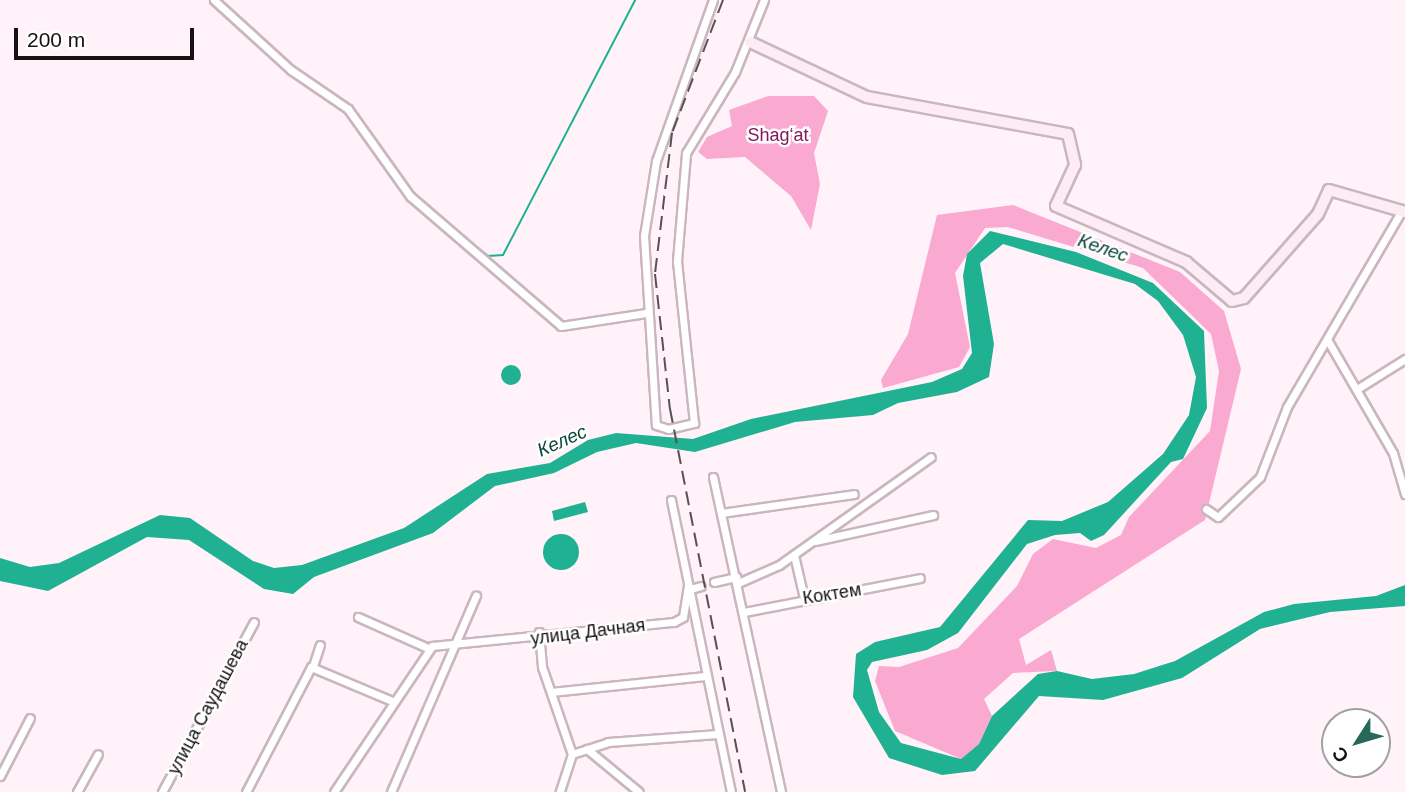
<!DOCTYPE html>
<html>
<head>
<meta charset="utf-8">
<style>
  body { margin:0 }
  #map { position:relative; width:1405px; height:792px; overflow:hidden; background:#fff2f8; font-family:Helvetica,sans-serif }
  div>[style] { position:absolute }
  .green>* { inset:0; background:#faa9d1 }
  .water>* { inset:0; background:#20b193 }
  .round { border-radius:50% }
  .stream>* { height:2px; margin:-1px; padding:0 1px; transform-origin:1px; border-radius:1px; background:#20b193 }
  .roads { filter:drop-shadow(2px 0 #cab6bf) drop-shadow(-2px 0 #cab6bf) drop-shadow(0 2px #cab6bf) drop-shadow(0 -2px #cab6bf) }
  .street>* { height:7px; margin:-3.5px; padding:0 3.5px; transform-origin:3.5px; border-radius:3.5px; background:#fff }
  .secondary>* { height:10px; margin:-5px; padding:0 5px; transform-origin:5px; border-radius:5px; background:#fdecf4 }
  .rail>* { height:2px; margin-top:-1px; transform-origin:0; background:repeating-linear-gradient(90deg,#585054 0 14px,transparent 0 21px) }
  span { translate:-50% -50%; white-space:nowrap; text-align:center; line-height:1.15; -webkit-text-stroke:5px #fff; paint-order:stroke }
  .park-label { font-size:18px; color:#83195a }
  .street-label { font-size:18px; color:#171114 }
  .water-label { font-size:19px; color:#0c4639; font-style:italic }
  .north { position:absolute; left:1321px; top:708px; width:70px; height:70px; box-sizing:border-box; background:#fff; border:2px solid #a2a0a1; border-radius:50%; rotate:233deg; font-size:19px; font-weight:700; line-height:28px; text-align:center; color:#171114 }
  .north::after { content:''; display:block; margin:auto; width:24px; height:32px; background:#276959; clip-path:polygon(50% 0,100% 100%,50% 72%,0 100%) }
  .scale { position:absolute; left:14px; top:28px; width:180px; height:32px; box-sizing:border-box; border:4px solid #171114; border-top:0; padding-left:9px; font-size:21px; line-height:24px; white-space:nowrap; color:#171114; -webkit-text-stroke:5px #fff; paint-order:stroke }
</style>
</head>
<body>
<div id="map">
  <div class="green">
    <i style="clip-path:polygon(768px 96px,814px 96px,828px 111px,814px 153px,820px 184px,811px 230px,791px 196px,745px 157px,707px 159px,698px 152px,707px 137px,732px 126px,729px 110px)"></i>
    <i style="clip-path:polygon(1013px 205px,1180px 272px,1224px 311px,1241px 369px,1205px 520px,1019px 639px,1026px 665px,1051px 650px,1057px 671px,1013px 673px,984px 699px,992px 716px,979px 744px,961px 759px,895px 731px,875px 681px,879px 666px,899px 667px,958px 648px,1017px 586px,1033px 554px,1053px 539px,1096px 548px,1121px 535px,1129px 517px,1210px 431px,1219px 371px,1211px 334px,1143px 268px,1008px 227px,985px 228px,955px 273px,970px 347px,959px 367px,883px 388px,881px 380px,908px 334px,937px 215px)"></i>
  </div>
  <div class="water">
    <i style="clip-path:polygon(990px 231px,1076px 252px,1153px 283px,1204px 331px,1207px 408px,1183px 459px,1171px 462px,1104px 535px,1091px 541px,1080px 533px,1055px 535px,1027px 544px,958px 633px,927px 650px,872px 662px,867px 670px,879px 712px,901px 743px,961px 759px,979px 744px,992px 716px,1038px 674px,1057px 671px,1092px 679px,1134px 674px,1175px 661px,1264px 612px,1294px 604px,1376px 596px,1405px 585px,1405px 606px,1330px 612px,1260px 629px,1182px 678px,1103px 700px,1039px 696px,975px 771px,942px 775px,889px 758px,853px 697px,856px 654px,875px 642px,940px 627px,1028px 520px,1062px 521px,1108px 502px,1163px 454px,1189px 415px,1196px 377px,1183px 335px,1158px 301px,1135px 284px,1003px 244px,980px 263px,994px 344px,989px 377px,957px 392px,898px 403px,873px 415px,795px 422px,695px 452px,636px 443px,597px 452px,554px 473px,495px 486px,433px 533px,314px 577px,293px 594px,264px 589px,189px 540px,147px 537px,48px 591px,0 581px,0 558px,30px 567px,59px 563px,160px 515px,190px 518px,253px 561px,274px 568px,302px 565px,404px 528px,487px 474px,550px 463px,588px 440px,616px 433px,693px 439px,751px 419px,932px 382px,962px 369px,972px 353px,963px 276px,967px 254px)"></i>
    <i class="round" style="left:501px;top:365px;width:20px;height:20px"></i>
    <i style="clip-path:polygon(585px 502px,588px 512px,554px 521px,552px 511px)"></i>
    <i class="round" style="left:543px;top:534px;width:36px;height:36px"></i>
  </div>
  <div class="stream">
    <i style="left:410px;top:189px;width:43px;rotate:44.1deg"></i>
    <i style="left:467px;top:240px;width:26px;rotate:37deg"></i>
    <i style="left:488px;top:256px;width:15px;rotate:-4deg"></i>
    <i style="left:503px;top:255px;width:287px;rotate:-62.6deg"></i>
  </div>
  <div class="roads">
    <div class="street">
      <i style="left:214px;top:0;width:104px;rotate:42.3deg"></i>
      <i style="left:291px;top:70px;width:69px;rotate:34.4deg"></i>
      <i style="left:348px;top:109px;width:107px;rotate:54.5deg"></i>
      <i style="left:410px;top:196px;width:199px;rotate:40.7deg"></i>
      <i style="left:561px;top:326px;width:86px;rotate:-8.7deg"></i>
      <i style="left:713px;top:0;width:171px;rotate:109.5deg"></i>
      <i style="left:656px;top:161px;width:76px;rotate:99.1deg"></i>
      <i style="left:644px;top:236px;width:189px;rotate:86.4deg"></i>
      <i style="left:656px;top:425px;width:13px;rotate:18deg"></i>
      <i style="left:668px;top:429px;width:27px;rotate:-13deg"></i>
      <i style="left:694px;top:423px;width:163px;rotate:-96deg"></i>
      <i style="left:677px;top:261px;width:108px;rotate:-85.2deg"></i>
      <i style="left:686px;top:153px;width:95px;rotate:-58.8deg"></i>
      <i style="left:735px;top:72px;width:78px;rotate:-68.1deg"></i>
      <i style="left:1328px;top:341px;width:129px;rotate:59.9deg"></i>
      <i style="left:1393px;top:453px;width:43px;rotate:73.7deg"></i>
      <i style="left:1357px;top:389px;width:57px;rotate:-32deg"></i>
      <i style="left:713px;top:477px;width:322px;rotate:77.8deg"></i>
      <i style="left:671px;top:500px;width:298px;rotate:78.4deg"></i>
      <i style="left:1206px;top:509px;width:14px;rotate:34deg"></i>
      <i style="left:1218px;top:517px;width:58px;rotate:-43.6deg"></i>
      <i style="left:1260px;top:477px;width:75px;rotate:-68.9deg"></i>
      <i style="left:1287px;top:407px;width:222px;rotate:-59.7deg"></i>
      <i style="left:721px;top:513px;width:134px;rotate:-8.1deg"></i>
      <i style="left:815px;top:541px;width:121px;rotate:-12.4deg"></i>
      <i style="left:794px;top:555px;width:44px;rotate:76.9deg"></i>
      <i style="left:714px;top:582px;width:23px;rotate:-13deg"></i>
      <i style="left:738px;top:583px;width:45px;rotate:-23.7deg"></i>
      <i style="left:779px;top:565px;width:186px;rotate:-35.4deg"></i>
      <i style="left:690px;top:589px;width:11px;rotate:-15deg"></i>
      <i style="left:744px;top:612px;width:179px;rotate:-10.9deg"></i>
      <i style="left:358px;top:617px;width:77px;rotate:23.9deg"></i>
      <i style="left:539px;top:632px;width:35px;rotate:85deg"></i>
      <i style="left:542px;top:667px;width:92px;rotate:71deg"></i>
      <i style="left:572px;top:754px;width:40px;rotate:108deg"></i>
      <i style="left:313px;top:666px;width:22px;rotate:-72deg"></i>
      <i style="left:551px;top:692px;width:155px;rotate:-5.9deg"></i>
      <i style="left:587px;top:749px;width:67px;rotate:39.6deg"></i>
      <i style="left:572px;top:754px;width:38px;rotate:-18deg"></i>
      <i style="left:608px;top:742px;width:110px;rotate:-4.2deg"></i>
      <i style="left:0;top:776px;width:65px;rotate:-62.7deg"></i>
      <i style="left:77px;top:792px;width:43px;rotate:-61.1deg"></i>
      <i style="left:162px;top:792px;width:193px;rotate:-61.6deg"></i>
      <i style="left:246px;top:792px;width:141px;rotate:-62.5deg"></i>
      <i style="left:311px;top:667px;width:88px;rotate:22.8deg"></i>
      <i style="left:334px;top:792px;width:176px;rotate:-56.1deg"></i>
      <i style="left:432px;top:646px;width:243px;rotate:-5.7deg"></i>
      <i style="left:674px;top:622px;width:10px;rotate:-29deg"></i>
      <i style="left:683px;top:617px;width:31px;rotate:-81deg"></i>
      <i style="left:391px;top:792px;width:214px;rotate:-66.6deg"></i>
    </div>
    <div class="secondary">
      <i style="left:750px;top:42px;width:129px;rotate:25.2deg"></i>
      <i style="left:867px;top:97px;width:204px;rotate:10.4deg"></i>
      <i style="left:1068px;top:134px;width:32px;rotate:77deg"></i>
      <i style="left:1075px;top:165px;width:45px;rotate:114.9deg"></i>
      <i style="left:1056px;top:206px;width:142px;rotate:23.3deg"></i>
      <i style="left:1186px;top:262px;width:60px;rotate:40.3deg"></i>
      <i style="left:1232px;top:301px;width:12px;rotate:-14deg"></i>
      <i style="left:1244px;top:298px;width:112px;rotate:-48.6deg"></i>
      <i style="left:1318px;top:214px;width:26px;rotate:-65deg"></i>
      <i style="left:1329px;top:190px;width:79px;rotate:16.1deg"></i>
    </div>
  </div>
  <div class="rail">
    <i style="left:723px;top:0;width:142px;rotate:111deg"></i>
    <i style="left:672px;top:133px;width:142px;rotate:96.9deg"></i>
    <i style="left:655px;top:274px;width:136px;rotate:83.7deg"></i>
    <i style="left:670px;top:409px;width:390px;rotate:78.9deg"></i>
  </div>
  <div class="park-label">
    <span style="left:778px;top:135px">Shag‘at</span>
  </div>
  <div class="street-label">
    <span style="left:832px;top:594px;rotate:-9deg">Коктем</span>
    <span style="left:588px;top:632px;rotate:-7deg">улица Дачная</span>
    <span style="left:208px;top:707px;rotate:-62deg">улица Саудашева</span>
  </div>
  <div class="water-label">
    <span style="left:1103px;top:248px;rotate:19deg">Келес</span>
    <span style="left:562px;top:441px;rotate:-24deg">Келес</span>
  </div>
  <div class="north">С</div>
  <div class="scale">200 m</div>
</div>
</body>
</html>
